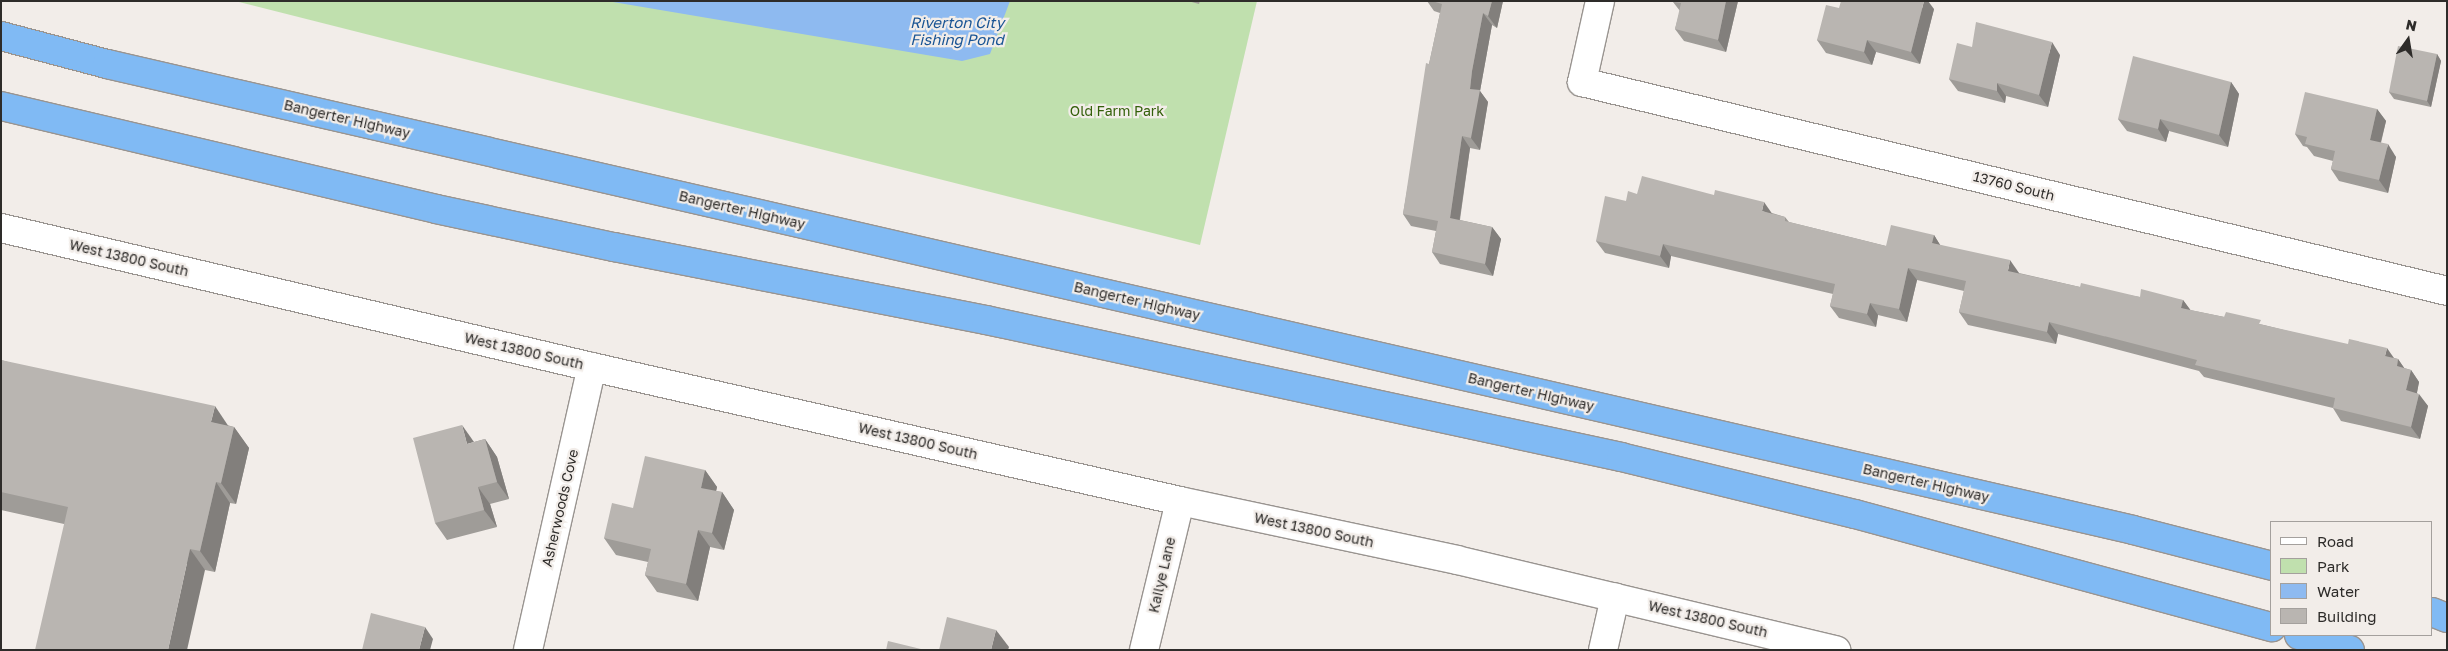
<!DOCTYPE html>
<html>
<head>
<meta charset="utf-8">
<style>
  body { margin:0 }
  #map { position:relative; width:2448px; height:651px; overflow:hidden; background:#f2ede9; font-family:"Golos Text",sans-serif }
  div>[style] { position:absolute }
  .green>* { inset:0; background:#c0e0ae }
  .water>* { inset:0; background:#8ebaf0 }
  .roads { filter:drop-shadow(1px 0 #999490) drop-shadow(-1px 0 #999490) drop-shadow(0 1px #999490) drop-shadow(0 -1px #999490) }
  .minor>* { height:28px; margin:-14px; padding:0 14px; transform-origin:14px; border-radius:14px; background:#fff }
  .highway>* { height:28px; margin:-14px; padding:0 14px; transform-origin:14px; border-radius:14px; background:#80baf4 }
  .wall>* { inset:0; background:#9f9c98 }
  .shaded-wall>* { inset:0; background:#827f7c }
  .building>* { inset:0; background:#b9b5b1 }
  span { translate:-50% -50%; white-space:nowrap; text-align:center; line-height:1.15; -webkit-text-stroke:4.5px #f2ede9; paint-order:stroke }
  .park-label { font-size:14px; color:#34600a }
  .street-label { font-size:14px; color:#2e2c2a }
  .water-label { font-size:15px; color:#195494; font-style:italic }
  .frame { position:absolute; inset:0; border:2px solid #2e2c2a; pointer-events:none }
  .legend { position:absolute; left:2270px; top:521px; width:162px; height:115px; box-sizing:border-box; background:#f2ede9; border:1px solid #a4a09d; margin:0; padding:6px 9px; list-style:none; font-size:15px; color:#2e2c2a }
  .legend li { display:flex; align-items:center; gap:10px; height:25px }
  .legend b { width:25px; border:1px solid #a4a09d }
  .north { position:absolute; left:2383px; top:15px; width:50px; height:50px; -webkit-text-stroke:4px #f2ede9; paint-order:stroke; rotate:13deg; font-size:14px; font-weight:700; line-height:20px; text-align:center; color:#2e2c2a }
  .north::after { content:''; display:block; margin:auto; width:18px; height:22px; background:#2e2c2a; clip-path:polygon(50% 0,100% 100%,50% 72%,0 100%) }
</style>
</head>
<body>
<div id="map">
  <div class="green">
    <i style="clip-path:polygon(235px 1px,1257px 1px,1200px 245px)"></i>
  </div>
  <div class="water">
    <i style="clip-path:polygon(607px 1px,1010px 1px,990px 54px,962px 61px)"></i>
  </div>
  <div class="roads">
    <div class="minor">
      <i style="left:1600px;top:1px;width:83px;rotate:102.5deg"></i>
      <i style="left:1582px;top:82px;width:890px;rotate:13.58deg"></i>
      <i style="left:1px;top:228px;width:607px;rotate:13.24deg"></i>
      <i style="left:592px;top:367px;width:603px;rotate:12.84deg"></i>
      <i style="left:1180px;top:501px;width:283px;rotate:12deg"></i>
      <i style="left:1457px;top:560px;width:390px;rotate:13.4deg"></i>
      <i style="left:528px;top:650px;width:290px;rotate:-77.3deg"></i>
      <i style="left:1144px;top:650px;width:153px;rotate:-76.4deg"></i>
      <i style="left:1603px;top:650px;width:54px;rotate:-77.2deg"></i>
    </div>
    <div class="highway">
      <i style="left:1px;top:36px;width:110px;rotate:14.8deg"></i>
      <i style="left:107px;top:64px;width:2079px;rotate:12.95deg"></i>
      <i style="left:2133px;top:530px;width:144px;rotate:14.5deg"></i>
      <i style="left:1px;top:106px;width:447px;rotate:13.3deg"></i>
      <i style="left:436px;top:209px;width:182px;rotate:12.1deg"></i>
      <i style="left:614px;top:247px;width:379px;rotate:11.1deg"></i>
      <i style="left:986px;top:320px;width:650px;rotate:12.17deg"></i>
      <i style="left:1621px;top:457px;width:241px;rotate:13.7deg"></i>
      <i style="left:1855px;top:514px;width:432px;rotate:15.2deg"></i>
      <i style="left:2432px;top:612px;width:16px;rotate:22deg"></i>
      <i style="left:2299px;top:635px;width:53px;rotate:16.4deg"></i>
    </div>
  </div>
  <div class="wall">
    <i style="clip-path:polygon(1188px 1px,1200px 1px,1199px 4px)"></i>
    <i style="clip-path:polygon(1427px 1px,1503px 1px,1497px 28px,1492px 25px,1480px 91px,1488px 102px,1480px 150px,1470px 148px,1460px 220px,1492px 227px,1501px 239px,1493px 276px,1440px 264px,1432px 252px,1436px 231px,1411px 226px,1403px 214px,1429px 64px,1440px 13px,1434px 11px)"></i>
    <i style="clip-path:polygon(1738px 1px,1726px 52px,1684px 41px,1675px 29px,1680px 11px,1673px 2px)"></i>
    <i style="clip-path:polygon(1839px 8px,1934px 9px,1920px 64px,1876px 52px,1872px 65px,1826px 53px,1817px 40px)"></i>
    <i style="clip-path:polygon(1972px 47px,2060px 55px,2048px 107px,2006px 96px,2005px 103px,1958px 91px,1949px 79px)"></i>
    <i style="clip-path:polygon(2437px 54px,2441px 61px,2431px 107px,2394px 99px,2389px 92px)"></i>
    <i style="clip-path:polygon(2231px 82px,2239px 94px,2228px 147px,2169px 131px,2166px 142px,2127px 131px,2118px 119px)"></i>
    <i style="clip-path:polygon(2377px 109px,2386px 121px,2381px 143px,2396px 157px,2388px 193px,2339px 181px,2331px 169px,2333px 161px,2314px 156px,2307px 147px,2303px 146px,2295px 134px)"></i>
    <i style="clip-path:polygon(1637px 194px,1772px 213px,1785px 217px,1789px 222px,1886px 246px,1934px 235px,1940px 245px,2019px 273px,2080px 287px,2140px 297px,2183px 300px,2190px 310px,2264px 325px,2398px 359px,2404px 368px,2411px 370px,2419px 382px,2417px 393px,2428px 406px,2420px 439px,2341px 421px,2333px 408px,2204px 377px,2199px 371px,2058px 334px,2056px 344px,1968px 325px,1959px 312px,1964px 291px,1917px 280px,1907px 322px,1878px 315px,1876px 327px,1839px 318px,1830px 306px,1833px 294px,1671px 256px,1669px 268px,1605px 253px,1596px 241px,1626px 201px)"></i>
    <i style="clip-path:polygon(1px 360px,234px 427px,249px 448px,236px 504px,230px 503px,215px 572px,205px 570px,64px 524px,1px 510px)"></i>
    <i style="clip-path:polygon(485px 439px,497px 457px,509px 499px,490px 504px,497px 527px,447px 540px,435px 523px,474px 442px)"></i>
    <i style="clip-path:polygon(705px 470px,717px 487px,716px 491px,722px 492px,734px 510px,724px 550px,710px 547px,698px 601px,657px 592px,645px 575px,648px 562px,616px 555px,604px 538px)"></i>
  </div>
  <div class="shaded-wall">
    <i style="clip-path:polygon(1492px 1px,1503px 1px,1497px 28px,1488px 16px)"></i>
    <i style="clip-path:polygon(1726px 1px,1738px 1px,1726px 52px,1718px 40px)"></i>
    <i style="clip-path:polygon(1924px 1px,1928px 1px,1934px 9px,1920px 64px,1911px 52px)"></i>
    <i style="clip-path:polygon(1483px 13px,1492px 25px,1480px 91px,1488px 102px,1480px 150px,1471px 138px,1470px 89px,1472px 71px)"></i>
    <i style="clip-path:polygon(1867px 40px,1876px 52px,1872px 65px,1864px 52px)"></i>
    <i style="clip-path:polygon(2052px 42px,2060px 55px,2048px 107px,2039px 95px)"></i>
    <i style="clip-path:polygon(2437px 54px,2441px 61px,2431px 107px,2427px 101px)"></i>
    <i style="clip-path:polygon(2231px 82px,2239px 94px,2228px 147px,2219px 135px)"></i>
    <i style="clip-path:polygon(1997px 83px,2006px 96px,2005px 103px,1997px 91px)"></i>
    <i style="clip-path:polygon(2377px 109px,2386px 121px,2378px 153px,2370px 140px)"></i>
    <i style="clip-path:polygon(2160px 119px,2169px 131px,2166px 142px,2158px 129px)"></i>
    <i style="clip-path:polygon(1462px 136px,1470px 148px,1458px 230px,1450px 218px)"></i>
    <i style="clip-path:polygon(2388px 144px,2396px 157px,2388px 193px,2379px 180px)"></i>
    <i style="clip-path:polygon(1764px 202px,1773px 215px,1762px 211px)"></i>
    <i style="clip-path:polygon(1492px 227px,1501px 239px,1493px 276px,1485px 264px)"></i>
    <i style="clip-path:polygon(1934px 235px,1942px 248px,1932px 243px)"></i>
    <i style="clip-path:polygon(1663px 244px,1671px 256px,1669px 268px,1660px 256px)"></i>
    <i style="clip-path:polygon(2010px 260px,2019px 273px,2017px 283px,2008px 271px)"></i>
    <i style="clip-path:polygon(1908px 268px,1917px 280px,1907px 322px,1899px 309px)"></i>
    <i style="clip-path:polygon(2183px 300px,2192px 312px,2181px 308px)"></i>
    <i style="clip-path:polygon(1870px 303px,1878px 315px,1876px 327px,1867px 314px)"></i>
    <i style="clip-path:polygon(2049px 322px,2058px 334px,2056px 344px,2047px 332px)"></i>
    <i style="clip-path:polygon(2387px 348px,2396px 361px,2385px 356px)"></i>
    <i style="clip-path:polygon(2398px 359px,2407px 372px,2397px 366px)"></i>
    <i style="clip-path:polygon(2411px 370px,2419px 382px,2415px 402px,2406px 390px)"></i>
    <i style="clip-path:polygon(2419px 394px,2428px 406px,2420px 439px,2411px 427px)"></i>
    <i style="clip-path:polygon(215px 406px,229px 427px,211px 422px)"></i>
    <i style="clip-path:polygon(462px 425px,474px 442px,467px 444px)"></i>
    <i style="clip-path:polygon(234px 427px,249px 448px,236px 504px,221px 483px)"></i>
    <i style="clip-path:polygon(485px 439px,497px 457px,509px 499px,497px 482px)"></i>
    <i style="clip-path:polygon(705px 470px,717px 487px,713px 505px,701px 488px)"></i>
    <i style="clip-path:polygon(216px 482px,230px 503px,215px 572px,200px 551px)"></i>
    <i style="clip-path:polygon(478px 487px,490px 504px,497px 527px,484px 510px)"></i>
    <i style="clip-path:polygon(722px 492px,734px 510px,724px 550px,712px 533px)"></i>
    <i style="clip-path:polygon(698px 530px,710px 547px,698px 601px,686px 584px)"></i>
    <i style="clip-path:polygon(190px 549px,205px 570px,187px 650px,168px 650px)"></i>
    <i style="clip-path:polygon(425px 627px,433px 639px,430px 650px,419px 650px)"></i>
    <i style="clip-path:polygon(996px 630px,1009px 647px,1008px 650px,991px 650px)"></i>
  </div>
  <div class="building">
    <i style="clip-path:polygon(1432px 1px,1492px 1px,1488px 16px,1483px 13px,1472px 71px,1470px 89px,1480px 90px,1471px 138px,1462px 136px,1450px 218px,1492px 227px,1485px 264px,1432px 252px,1438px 221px,1403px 214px,1426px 63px,1429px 64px,1442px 4px)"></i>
    <i style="clip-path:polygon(1674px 1px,1726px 1px,1718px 40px,1675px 29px,1681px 3px,1673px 2px)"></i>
    <i style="clip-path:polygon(1841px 1px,1924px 1px,1911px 52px,1867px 40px,1864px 52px,1817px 40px,1826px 5px,1839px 8px)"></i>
    <i style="clip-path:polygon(1976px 22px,2052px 42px,2039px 95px,1997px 83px,1997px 91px,1949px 79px,1957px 43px,1972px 47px)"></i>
    <i style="clip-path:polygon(2398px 46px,2437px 54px,2427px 101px,2389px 92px)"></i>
    <i style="clip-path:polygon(2133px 56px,2231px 82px,2219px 135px,2160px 119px,2158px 129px,2118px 119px)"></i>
    <i style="clip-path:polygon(2305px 92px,2377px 109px,2370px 140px,2388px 144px,2379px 180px,2331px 169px,2335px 151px,2305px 144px,2307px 137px,2295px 134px)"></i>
    <i style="clip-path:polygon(1642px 176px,1714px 195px,1715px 190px,1764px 202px,1762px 211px,1785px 217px,1785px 221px,1886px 246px,1891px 225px,1934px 235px,1932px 243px,2010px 260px,2008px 271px,2080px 287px,2081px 283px,2140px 297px,2141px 289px,2183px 300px,2181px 308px,2224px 317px,2226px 312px,2261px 320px,2259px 324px,2348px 344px,2349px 339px,2387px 348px,2385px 356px,2398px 359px,2397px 366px,2411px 370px,2406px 390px,2419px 394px,2411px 427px,2333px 408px,2335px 398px,2195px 365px,2197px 360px,2049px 322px,2047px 332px,1959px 312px,1966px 281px,1908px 268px,1899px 309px,1870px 303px,1867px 314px,1830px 306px,1835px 284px,1663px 244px,1660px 256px,1596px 241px,1605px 196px,1626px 201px,1628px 191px,1637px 194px)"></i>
    <i style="clip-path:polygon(1px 360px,215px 406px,211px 422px,234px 427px,221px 483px,216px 482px,200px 551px,190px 549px,168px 650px,35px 650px,68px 507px,1px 492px)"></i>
    <i style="clip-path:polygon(462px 425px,467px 444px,485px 439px,497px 482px,478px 487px,484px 510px,435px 523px,413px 438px)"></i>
    <i style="clip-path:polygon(645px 456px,705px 470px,701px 488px,722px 492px,712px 533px,698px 530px,686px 584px,645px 575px,651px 549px,604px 538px,612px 503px,633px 508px)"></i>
    <i style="clip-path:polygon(371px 613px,425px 627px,419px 650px,362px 650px)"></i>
    <i style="clip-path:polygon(947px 617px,996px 630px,991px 650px,939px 650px)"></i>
    <i style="clip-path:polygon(888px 641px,925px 650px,886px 650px)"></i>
  </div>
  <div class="park-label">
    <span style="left:1117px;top:111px">Old Farm Park</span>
  </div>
  <div class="street-label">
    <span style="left:347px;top:119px;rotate:13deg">Bangerter Highway</span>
    <span style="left:2014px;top:186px;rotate:14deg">13760 South</span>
    <span style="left:742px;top:210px;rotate:13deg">Bangerter Highway</span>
    <span style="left:129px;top:258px;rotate:13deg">West 13800 South</span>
    <span style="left:1137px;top:301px;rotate:13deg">Bangerter Highway</span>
    <span style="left:524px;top:351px;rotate:13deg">West 13800 South</span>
    <span style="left:1531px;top:392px;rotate:13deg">Bangerter Highway</span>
    <span style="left:918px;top:441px;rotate:13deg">West 13800 South</span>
    <span style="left:1926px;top:483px;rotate:13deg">Bangerter Highway</span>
    <span style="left:560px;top:508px;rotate:-77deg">Asherwoods Cove</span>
    <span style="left:1314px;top:530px;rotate:12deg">West 13800 South</span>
    <span style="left:1162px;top:575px;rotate:-77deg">Kailye Lane</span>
    <span style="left:1708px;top:619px;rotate:13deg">West 13800 South</span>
  </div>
  <div class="water-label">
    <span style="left:957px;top:31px">Riverton City<br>Fishing Pond</span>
  </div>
  <div class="frame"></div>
  <ul class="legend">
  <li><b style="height:6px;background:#fff"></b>Road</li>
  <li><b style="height:14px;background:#c0e0ae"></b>Park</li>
  <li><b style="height:14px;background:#8ebaf0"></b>Water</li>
  <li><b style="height:14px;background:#b9b5b1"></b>Building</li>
  </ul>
  <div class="north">N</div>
</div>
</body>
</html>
